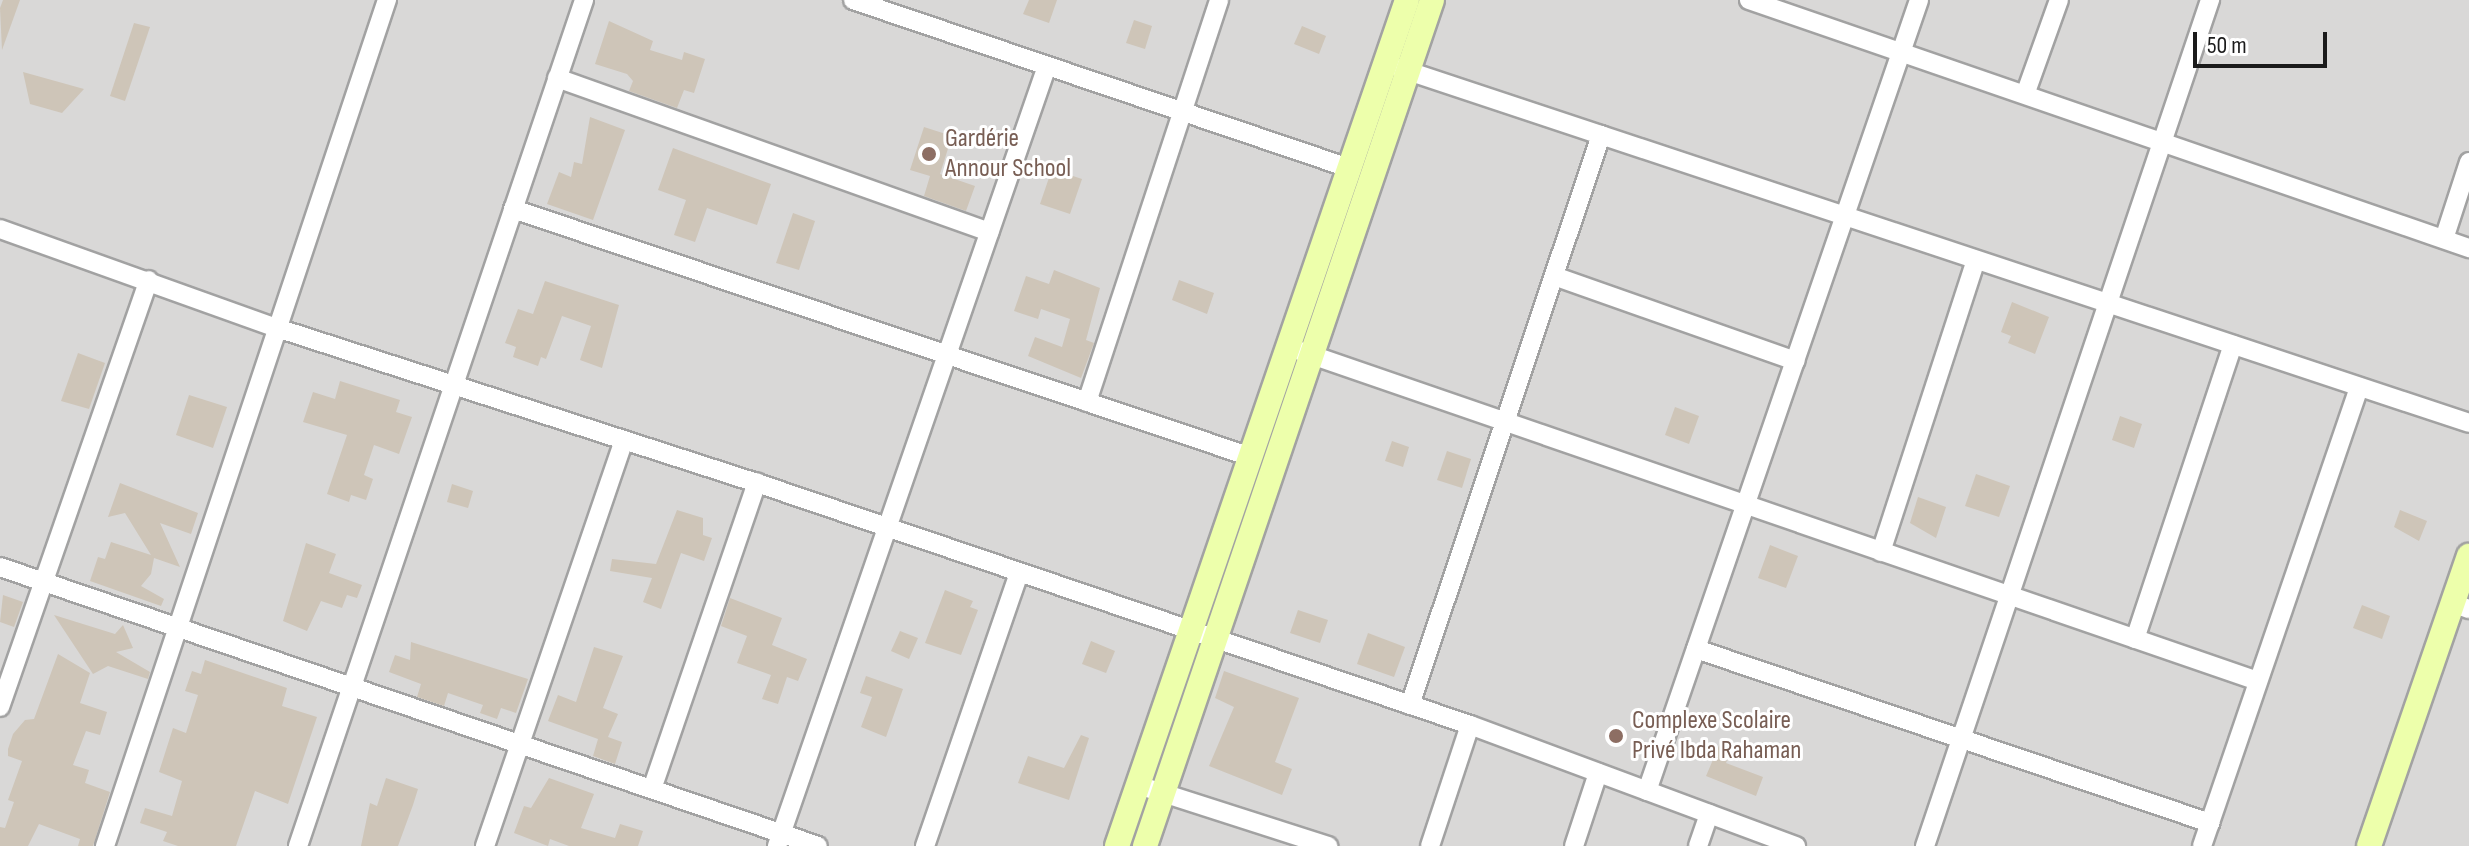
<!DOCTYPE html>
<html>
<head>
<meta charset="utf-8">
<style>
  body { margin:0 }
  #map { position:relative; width:2469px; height:846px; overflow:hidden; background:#eeebdf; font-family:"Sofia Sans Condensed",sans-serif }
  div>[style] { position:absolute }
  .residential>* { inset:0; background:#d9d8d7 }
  .building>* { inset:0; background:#cec5b8 }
  .roads { filter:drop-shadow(2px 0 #a2a2a2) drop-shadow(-2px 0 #a2a2a2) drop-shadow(0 2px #a2a2a2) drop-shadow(0 -2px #a2a2a2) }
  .street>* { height:18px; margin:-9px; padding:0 9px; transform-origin:9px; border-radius:9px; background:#fff }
  .secondary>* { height:24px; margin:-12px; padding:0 12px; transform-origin:12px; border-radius:12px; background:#edffab }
  .dots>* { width:22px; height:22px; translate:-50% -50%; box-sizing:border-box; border:4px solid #fff; border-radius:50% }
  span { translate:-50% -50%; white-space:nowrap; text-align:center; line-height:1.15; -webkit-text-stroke:6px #fff; paint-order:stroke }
  .education-label { font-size:26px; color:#785e54 }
  .left { translate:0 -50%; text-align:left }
  .scale { position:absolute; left:2193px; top:32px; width:134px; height:36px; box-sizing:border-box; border:4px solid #1b1b1b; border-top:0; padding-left:10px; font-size:24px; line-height:28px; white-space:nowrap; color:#1b1b1b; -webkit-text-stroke:6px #fff; paint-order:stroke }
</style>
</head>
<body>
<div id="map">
  <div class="residential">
    <i style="clip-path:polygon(0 0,2469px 0,2469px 846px,0 846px)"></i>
  </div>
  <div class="building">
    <i style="clip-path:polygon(3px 0,20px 0,2px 50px,0 8px)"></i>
    <i style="clip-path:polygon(1029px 0,1057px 0,1049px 23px,1023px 14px)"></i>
    <i style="clip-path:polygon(1134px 20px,1152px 26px,1145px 49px,1126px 43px)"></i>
    <i style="clip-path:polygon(609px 21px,653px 41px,650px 50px,682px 60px,684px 52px,705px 59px,694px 93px,684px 90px,677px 108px,629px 91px,633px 81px,627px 74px,595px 64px)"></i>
    <i style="clip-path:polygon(134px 23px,150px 27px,125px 101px,110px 96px)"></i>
    <i style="clip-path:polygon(1302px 26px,1326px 36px,1319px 54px,1294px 44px)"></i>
    <i style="clip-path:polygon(23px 72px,84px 89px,62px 113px,30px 104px)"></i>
    <i style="clip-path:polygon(590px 117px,625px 130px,593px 220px,547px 204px,559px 172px,571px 177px,574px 162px,582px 164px)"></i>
    <i style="clip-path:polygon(924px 127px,952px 136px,940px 174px,975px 186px,966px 211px,924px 196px,930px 176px,910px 170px)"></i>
    <i style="clip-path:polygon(673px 148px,771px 184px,757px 225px,707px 208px,695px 242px,674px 235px,686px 200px,658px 190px)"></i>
    <i style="clip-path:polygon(1052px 169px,1082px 179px,1070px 214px,1040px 204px)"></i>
    <i style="clip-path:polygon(793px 213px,815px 221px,799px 270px,776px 263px)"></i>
    <i style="clip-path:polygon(1054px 270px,1100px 288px,1086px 340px,1094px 343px,1081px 378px,1028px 356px,1035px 337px,1062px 347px,1070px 319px,1041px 309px,1038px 319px,1014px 311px,1026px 276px,1049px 284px)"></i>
    <i style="clip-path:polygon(1179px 280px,1214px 293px,1207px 314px,1172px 300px)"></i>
    <i style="clip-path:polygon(545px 281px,619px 305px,602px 368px,580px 360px,591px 326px,562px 316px,546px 359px,541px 357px,538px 366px,513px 357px,516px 347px,505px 343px,518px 309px,533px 314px)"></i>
    <i style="clip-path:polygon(2012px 302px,2049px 317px,2035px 354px,2008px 343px,2011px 336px,2001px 332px)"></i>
    <i style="clip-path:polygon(78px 353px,105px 363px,89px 409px,61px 401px)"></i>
    <i style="clip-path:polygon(340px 381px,400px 400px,396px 412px,412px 417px,399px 454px,374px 445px,364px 475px,373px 479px,366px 500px,351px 495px,349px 502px,327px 494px,347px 435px,303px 422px,313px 392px,335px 399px)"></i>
    <i style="clip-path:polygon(189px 395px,227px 407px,213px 448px,176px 435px)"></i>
    <i style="clip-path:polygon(1675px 407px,1699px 416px,1689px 444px,1665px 435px)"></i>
    <i style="clip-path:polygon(2120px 416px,2142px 424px,2134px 448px,2112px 440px)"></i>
    <i style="clip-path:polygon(1392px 441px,1409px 447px,1403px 467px,1385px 461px)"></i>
    <i style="clip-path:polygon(1447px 451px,1471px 459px,1462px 488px,1437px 480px)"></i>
    <i style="clip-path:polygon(1976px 474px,2010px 486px,1999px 517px,1965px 506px)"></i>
    <i style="clip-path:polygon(120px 483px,198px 513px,191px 534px,160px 523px,180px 567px,154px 558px,151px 574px,141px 586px,164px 599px,161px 606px,90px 581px,98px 557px,105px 559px,111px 542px,151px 555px,125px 513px,108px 517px)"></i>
    <i style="clip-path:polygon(452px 484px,473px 491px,468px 508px,447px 502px)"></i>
    <i style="clip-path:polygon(1918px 497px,1946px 507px,1936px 538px,1910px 523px)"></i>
    <i style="clip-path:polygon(677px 510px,703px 518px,703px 535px,712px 538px,704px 561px,681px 553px,661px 609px,643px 602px,652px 578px,610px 571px,612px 559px,656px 564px)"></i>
    <i style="clip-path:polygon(2400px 510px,2427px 521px,2419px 541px,2394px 527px)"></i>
    <i style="clip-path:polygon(306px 543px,336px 554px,329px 573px,362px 585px,357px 598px,347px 595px,342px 608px,321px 601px,307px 631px,283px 621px)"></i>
    <i style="clip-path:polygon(1770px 545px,1798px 556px,1786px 588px,1758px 578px)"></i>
    <i style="clip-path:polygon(945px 590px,973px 601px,970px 607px,978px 610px,961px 655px,925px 643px)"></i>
    <i style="clip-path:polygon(3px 595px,23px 602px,14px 627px,0 622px)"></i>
    <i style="clip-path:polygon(730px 598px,782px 618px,772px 645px,807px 659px,798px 681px,787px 677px,778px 704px,762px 699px,771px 675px,737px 663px,747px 636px,721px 626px)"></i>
    <i style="clip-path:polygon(2362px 605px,2390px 616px,2382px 639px,2353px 628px)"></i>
    <i style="clip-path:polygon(1298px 610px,1328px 620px,1320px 643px,1290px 633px)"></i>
    <i style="clip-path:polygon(54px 615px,115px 634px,123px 625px,133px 648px,116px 652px,150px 672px,148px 679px,108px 666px,93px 674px)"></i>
    <i style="clip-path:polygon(900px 631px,918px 638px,909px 659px,891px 651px)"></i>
    <i style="clip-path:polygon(1368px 633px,1405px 647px,1394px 677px,1357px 664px)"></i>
    <i style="clip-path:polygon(1091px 641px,1115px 651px,1106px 673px,1082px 664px)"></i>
    <i style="clip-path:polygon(411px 642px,528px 679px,516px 713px,501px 708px,497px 719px,480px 713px,483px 705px,448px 693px,444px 706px,417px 697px,421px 684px,389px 672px,395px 655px,410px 660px)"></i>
    <i style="clip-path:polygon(594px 647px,623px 656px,603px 708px,618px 714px,608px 737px,622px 742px,615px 764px,593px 756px,598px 739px,548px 721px,558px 695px,576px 702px)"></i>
    <i style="clip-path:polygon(58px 654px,90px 673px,80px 703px,107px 712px,100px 735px,86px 731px,73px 765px,89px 770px,85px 783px,110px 792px,105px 808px,93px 846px,78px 846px,80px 839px,39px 824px,28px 846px,0 846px,0 827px,5px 828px,14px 802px,8px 800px,22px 761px,8px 756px,8px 749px,13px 734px,25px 720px,34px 719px)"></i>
    <i style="clip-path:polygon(205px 660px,287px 688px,282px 706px,317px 717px,288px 804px,255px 791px,236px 846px,178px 846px,163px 841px,167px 832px,140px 823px,145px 808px,172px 816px,182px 781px,159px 772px,173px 728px,186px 733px,198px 695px,185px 691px,192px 671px,201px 674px)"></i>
    <i style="clip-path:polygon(1224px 671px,1299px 698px,1275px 762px,1292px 769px,1282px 795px,1209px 766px,1234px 707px,1215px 698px)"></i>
    <i style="clip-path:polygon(866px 676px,903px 689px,886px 737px,861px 727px,872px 697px,860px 693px)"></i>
    <i style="clip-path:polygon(1081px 735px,1089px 738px,1069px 800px,1018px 783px,1028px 756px,1064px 768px)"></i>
    <i style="clip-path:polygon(1721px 741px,1733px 746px,1726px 763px,1763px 777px,1756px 796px,1706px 776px)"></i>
    <i style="clip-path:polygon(386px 778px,418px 789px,413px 805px,398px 846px,361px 846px,370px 803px,377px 806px)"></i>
    <i style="clip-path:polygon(549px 778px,594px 794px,581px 828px,615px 838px,620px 824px,643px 831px,638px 846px,569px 846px,550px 839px,548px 846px,514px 833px,524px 806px,531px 808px)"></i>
  </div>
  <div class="roads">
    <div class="street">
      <i style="left:853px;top:0;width:524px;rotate:18.71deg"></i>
      <i style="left:1749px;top:0;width:762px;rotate:19.01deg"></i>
      <i style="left:1399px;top:68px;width:1127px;rotate:18.35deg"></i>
      <i style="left:557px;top:78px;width:459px;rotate:19.6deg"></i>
      <i style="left:2026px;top:92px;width:98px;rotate:-70.3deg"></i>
      <i style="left:513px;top:209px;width:779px;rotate:18.57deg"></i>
      <i style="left:0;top:229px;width:294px;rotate:19.7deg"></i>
      <i style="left:277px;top:328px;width:504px;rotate:17.9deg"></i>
      <i style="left:757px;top:483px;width:753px;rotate:18.75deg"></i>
      <i style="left:1470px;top:725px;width:348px;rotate:20.4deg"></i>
      <i style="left:2444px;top:239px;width:81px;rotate:-72deg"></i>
      <i style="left:1554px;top:276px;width:256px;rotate:19.4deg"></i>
      <i style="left:1300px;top:351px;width:1013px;rotate:19.01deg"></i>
      <i style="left:1087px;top:402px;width:423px;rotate:-71.8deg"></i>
      <i style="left:1881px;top:552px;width:307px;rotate:-72deg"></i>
      <i style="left:0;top:567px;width:864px;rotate:18.83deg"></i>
      <i style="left:2453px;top:603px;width:17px;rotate:21deg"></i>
      <i style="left:2135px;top:639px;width:310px;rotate:-71.6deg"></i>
      <i style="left:1696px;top:649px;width:543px;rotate:18.7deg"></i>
      <i style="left:1410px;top:705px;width:601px;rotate:-71.47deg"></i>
      <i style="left:0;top:707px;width:452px;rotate:-70.8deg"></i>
      <i style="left:1138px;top:785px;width:200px;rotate:17.8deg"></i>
      <i style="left:652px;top:789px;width:324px;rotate:-71.1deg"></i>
      <i style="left:1647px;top:791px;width:836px;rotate:-71.02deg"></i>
      <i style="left:105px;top:846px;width:892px;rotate:-71.57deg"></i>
      <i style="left:298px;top:846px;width:893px;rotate:-71.32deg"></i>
      <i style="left:485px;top:846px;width:429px;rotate:-71.1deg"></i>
      <i style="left:777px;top:846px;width:825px;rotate:-70.91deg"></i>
      <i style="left:925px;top:846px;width:289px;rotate:-71deg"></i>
      <i style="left:1430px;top:846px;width:127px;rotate:-71.7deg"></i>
      <i style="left:1574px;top:846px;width:77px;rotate:-71.8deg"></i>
      <i style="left:1698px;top:846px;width:34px;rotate:-71deg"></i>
      <i style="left:1925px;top:846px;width:893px;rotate:-71.38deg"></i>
      <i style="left:2202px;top:846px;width:485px;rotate:-71.1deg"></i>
    </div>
    <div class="secondary">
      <i style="left:1117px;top:846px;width:894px;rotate:-71.08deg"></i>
      <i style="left:1145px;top:846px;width:893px;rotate:-71.26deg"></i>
      <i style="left:2369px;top:846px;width:307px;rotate:-71deg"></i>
    </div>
  </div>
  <div class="dots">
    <i style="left:929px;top:154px;background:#8d6e63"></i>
    <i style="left:1616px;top:736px;background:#8d6e63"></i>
  </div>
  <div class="education-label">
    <span class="left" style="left:945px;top:154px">Gardérie<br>Annour School</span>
    <span class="left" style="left:1632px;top:736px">Complexe Scolaire<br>Privé Ibda Rahaman</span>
  </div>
  <div class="scale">50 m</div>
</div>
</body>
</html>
